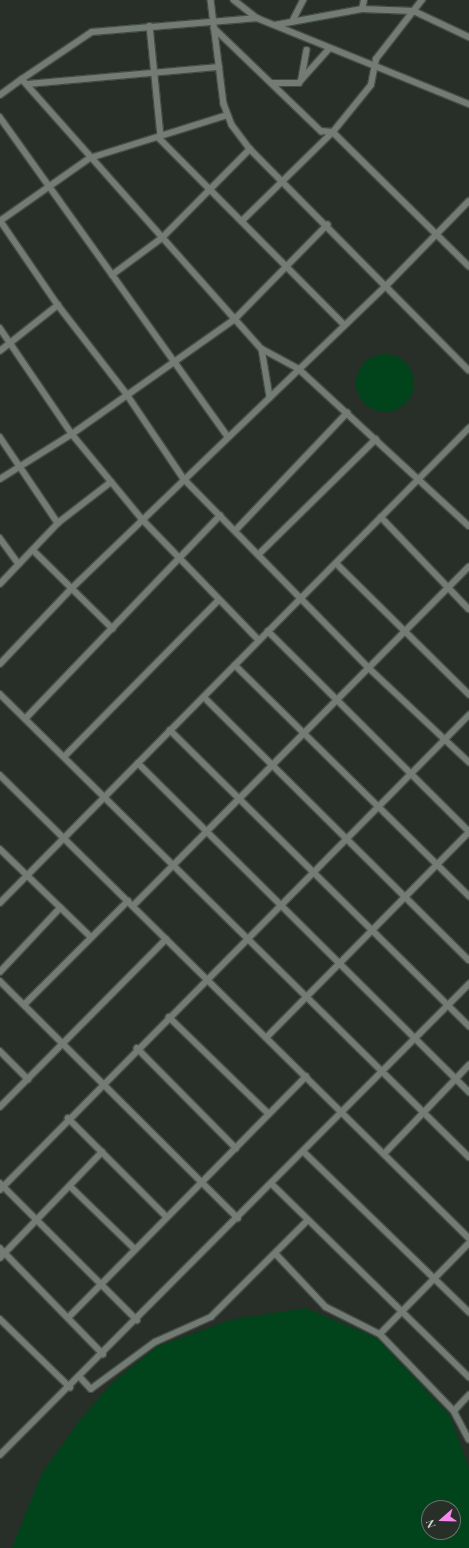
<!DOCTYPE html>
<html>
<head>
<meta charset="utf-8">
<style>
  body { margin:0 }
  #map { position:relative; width:469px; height:1548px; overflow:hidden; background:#272f28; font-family:"Playfair Display",serif }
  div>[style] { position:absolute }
  .green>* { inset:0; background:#01441b }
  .round { border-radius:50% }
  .roads { filter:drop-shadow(1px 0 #454c46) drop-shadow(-1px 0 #454c46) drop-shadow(0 1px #454c46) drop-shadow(0 -1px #454c46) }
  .minor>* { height:5.5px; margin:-2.75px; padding:0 2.75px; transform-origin:2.75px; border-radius:2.75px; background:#727c74 }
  span { translate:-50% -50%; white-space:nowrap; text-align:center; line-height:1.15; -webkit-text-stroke:4px #272f28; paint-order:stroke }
  .north { position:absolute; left:421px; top:1500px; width:40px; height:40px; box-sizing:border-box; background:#272f28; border:1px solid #69716a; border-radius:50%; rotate:250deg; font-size:11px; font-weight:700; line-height:16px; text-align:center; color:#cdd3ce }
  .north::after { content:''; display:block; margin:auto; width:14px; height:18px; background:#f589ee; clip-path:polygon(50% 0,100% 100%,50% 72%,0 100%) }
</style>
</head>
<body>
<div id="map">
  <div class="green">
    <i class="round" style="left:356px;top:354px;width:58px;height:58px"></i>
    <i style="clip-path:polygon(evenodd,305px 1308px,377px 1338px,450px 1416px,469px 1467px,469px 1548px,12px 1548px,42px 1473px,80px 1420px,111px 1384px,156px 1347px,230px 1320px,305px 1308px,429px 1508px,453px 1508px,453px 1532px,429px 1532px,429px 1508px)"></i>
  </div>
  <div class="roads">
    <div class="minor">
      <i style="left:211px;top:0;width:105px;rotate:82.9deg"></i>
      <i style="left:224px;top:104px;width:22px;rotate:69deg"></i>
      <i style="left:232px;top:125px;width:30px;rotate:53deg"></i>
      <i style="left:250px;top:149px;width:311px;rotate:45.3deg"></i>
      <i style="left:234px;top:0;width:29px;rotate:38deg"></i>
      <i style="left:362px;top:9px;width:9px;rotate:-77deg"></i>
      <i style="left:292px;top:22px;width:25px;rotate:-63deg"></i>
      <i style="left:275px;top:25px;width:88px;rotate:-10.4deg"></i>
      <i style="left:362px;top:9px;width:52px;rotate:2.2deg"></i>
      <i style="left:414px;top:11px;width:61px;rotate:25.3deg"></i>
      <i style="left:150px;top:26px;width:111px;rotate:84.3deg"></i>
      <i style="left:214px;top:28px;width:149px;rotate:43.9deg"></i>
      <i style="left:321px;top:131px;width:12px;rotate:5deg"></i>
      <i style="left:333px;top:132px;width:191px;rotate:44.6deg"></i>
      <i style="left:307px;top:50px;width:29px;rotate:100deg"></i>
      <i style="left:302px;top:79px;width:40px;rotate:-48deg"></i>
      <i style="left:22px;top:79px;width:84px;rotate:-33.9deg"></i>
      <i style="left:92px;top:32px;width:166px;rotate:-4.8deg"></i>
      <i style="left:257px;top:18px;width:229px;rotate:22.1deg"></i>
      <i style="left:272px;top:83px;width:27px"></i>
      <i style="left:299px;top:83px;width:5px;rotate:-53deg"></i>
      <i style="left:28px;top:84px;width:192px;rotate:-5.1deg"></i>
      <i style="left:0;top:95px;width:27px;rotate:-36deg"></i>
      <i style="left:22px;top:79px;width:361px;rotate:48.4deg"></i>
      <i style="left:262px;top:349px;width:42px;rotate:28.4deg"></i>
      <i style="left:299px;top:369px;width:231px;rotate:42.7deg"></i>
      <i style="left:0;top:117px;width:393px;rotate:54.5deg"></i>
      <i style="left:158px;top:137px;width:265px;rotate:45.2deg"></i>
      <i style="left:0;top:220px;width:103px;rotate:55.7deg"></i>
      <i style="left:58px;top:305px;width:111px;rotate:52.3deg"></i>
      <i style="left:126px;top:393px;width:104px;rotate:56deg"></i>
      <i style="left:184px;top:479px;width:266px;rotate:45.6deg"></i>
      <i style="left:370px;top:669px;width:136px;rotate:43.2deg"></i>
      <i style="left:0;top:221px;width:110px;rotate:-35deg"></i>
      <i style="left:90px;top:158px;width:144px;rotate:-17.4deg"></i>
      <i style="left:242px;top:221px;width:127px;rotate:-44.4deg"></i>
      <i style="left:333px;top:132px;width:60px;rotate:-51deg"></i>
      <i style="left:371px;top:85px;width:26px;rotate:-79deg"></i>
      <i style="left:376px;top:59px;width:75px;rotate:-52.1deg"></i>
      <i style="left:112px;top:275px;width:62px;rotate:-36.5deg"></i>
      <i style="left:162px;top:238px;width:125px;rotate:-45.3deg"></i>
      <i style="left:0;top:328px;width:128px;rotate:55.8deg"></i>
      <i style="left:72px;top:434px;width:110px;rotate:50.5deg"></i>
      <i style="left:142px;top:519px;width:168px;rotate:46deg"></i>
      <i style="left:262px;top:349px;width:49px;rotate:80.5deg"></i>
      <i style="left:0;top:351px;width:74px;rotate:-38.4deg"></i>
      <i style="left:0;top:437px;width:104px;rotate:56deg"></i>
      <i style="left:0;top:479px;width:85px;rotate:-32deg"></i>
      <i style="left:72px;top:434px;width:199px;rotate:-35.2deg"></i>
      <i style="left:235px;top:319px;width:132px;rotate:-45.6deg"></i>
      <i style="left:381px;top:517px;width:127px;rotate:46.3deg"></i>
      <i style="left:235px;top:531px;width:163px;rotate:-46.5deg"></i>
      <i style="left:0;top:538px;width:32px;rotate:54deg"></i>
      <i style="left:33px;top:550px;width:112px;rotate:44.6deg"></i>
      <i style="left:258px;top:555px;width:165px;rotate:-44.5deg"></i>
      <i style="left:336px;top:563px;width:187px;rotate:44.6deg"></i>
      <i style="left:0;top:584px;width:84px;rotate:-46.4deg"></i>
      <i style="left:58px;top:523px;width:67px;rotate:-37.7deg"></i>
      <i style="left:268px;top:631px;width:284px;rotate:44.9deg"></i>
      <i style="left:0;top:664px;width:105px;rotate:-46.5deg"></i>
      <i style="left:72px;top:588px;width:437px;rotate:-43.9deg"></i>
      <i style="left:387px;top:285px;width:117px;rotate:-45.7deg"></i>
      <i style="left:235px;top:665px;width:329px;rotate:44.6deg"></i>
      <i style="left:0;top:694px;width:659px;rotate:44.63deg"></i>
      <i style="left:204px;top:697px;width:373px;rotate:44.8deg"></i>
      <i style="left:27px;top:717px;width:279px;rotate:-46.2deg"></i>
      <i style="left:170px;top:730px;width:421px;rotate:44.7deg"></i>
      <i style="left:65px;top:756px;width:219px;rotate:-45.4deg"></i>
      <i style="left:138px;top:763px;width:467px;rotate:44.8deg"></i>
      <i style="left:0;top:775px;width:659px;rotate:44.63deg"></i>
      <i style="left:0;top:849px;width:127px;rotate:44deg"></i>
      <i style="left:0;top:903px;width:668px;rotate:-45.36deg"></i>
      <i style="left:133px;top:906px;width:477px;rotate:-45.3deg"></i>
      <i style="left:0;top:972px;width:88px;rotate:-46.8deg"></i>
      <i style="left:0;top:981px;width:336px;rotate:44.9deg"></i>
      <i style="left:24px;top:1005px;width:147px;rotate:-45deg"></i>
      <i style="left:169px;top:1017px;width:139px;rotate:44.1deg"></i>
      <i style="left:266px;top:1038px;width:289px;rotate:-45.4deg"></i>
      <i style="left:137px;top:1048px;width:141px;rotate:45.3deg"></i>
      <i style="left:0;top:1051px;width:40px;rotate:45deg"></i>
      <i style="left:0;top:1107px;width:236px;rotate:-45.3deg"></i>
      <i style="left:68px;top:1118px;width:140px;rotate:45deg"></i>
      <i style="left:304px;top:1152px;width:230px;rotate:44.1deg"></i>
      <i style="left:384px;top:1154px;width:123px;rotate:-46.3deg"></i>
      <i style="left:0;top:1183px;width:194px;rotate:45deg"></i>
      <i style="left:272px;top:1184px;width:276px;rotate:44.4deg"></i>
      <i style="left:70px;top:1186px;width:91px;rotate:44.1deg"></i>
      <i style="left:0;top:1190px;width:668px;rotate:-45.36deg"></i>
      <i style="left:0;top:1248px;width:148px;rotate:45.8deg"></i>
      <i style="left:277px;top:1255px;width:71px;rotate:46.7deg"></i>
      <i style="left:326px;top:1307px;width:60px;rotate:26.6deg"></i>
      <i style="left:380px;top:1334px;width:107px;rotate:46.1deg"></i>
      <i style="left:454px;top:1411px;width:32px;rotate:62deg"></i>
      <i style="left:0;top:1258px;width:147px;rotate:-46.1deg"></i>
      <i style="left:68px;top:1318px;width:339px;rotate:-45.4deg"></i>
      <i style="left:0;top:1319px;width:98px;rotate:44.2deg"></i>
      <i style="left:380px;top:1334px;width:127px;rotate:-45.6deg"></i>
      <i style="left:80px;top:1377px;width:16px;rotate:47deg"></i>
      <i style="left:91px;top:1389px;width:79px;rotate:-36.3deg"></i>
      <i style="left:155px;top:1342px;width:61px;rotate:-24.1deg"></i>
      <i style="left:211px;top:1317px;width:136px;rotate:-45deg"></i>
      <i style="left:454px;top:1411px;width:22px;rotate:-47deg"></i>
      <i style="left:0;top:1455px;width:665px;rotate:-45.12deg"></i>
    </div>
  </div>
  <div class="north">N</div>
</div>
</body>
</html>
